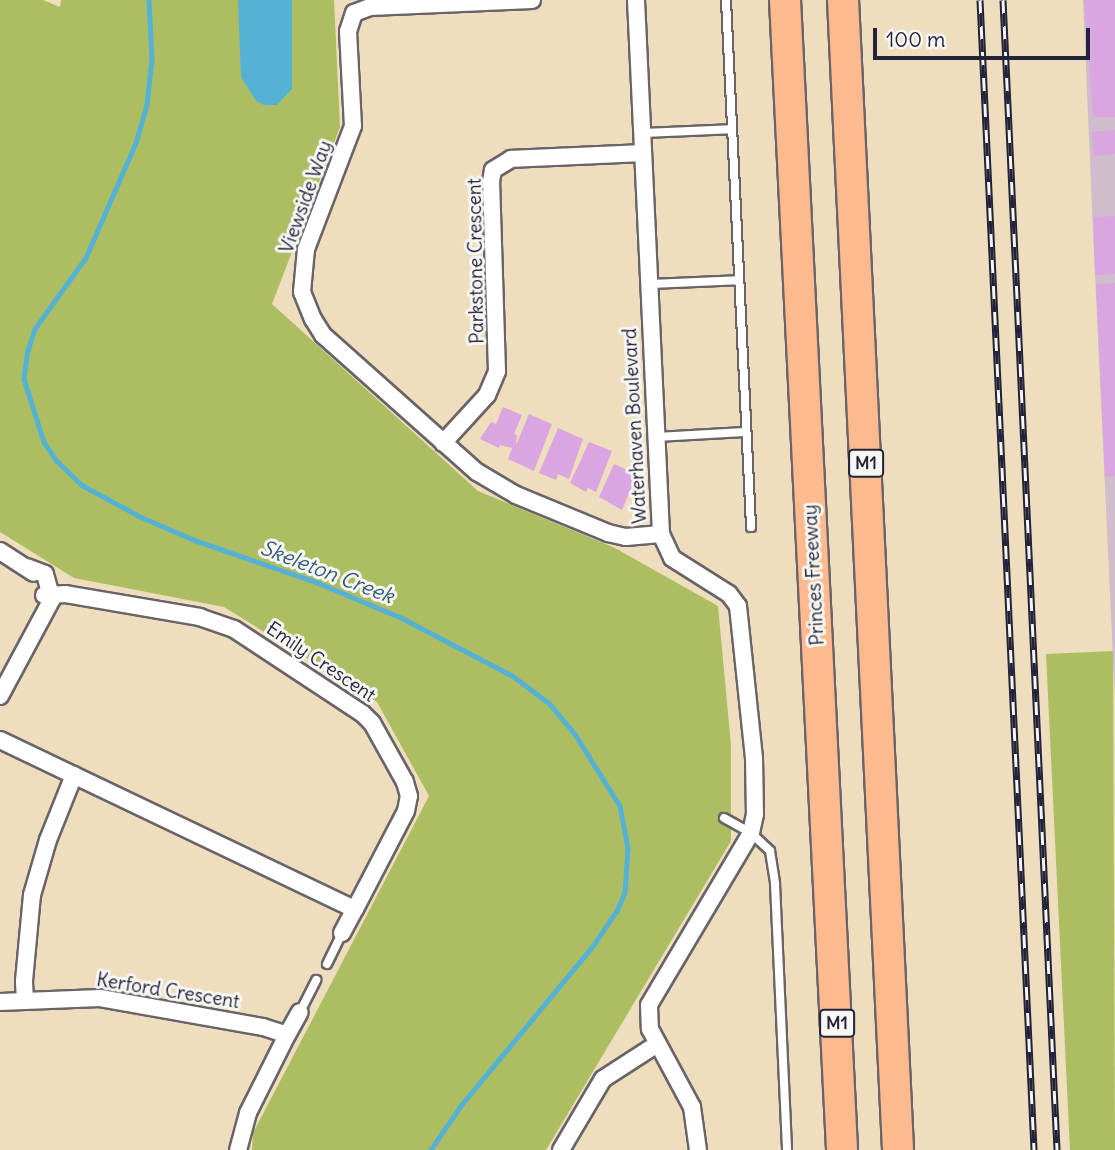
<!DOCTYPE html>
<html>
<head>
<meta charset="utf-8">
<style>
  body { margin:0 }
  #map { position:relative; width:1115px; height:1150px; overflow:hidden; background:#efdebe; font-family:Delius,sans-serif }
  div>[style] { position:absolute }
  .industrial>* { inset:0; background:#d0bdcc }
  .green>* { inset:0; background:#adbe62 }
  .water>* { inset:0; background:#56b2d4 }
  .stream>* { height:4.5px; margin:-2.25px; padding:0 2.25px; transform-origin:2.25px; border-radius:2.25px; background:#56b2d4 }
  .building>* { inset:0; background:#d9a6e1 }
  .roads { filter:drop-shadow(2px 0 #6a6469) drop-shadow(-2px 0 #6a6469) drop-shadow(0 2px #6a6469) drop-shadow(0 -2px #6a6469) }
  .service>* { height:8px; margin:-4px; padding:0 4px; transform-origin:4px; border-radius:4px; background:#fff }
  .minor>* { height:16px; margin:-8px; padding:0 8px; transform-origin:8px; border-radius:8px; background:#fff }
  .motorway>* { height:30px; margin:-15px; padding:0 15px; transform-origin:15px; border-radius:15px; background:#fcba8e }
  .rail>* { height:7px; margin-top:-3.5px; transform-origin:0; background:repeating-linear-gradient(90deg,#f6f6f2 0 13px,#22223b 0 26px); box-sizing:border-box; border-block:2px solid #22223b }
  span { translate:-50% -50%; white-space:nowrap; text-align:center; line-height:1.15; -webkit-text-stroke:6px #f6f6f2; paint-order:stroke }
  .shield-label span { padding:2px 5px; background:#f6f6f2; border:2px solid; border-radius:5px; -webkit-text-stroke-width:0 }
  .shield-label { font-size:18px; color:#22223b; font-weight:700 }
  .street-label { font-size:19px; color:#22223b }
  .water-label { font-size:21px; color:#375c78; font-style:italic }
  .scale { position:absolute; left:873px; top:28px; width:217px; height:32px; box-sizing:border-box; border:4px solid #22223b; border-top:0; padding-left:9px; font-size:21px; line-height:24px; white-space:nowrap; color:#22223b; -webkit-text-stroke:5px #f6f6f2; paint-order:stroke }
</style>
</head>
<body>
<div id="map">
  <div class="industrial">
    <i style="clip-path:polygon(1083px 0,1115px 0,1115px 700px,1095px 275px)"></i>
  </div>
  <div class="green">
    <i style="clip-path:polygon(0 0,43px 0,60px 7px,61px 0,334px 0,340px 127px,272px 304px,478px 491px,615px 548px,718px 606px,731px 745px,731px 841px,546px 1150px,252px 1150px,253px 1133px,429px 796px,377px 702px,224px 607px,74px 578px,0 532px)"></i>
    <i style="clip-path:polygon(1113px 651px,1115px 1150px,1070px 1150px,1046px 654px)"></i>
  </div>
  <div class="water">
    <i style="clip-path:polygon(238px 0,292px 0,292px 89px,277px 105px,264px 105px,256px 101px,241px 77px)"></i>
  </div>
  <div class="stream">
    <i style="left:149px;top:0;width:59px;rotate:87.1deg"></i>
    <i style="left:152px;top:59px;width:46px;rotate:96.2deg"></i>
    <i style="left:147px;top:105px;width:40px;rotate:106deg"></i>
    <i style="left:136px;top:143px;width:125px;rotate:113.5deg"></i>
    <i style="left:86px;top:258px;width:87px;rotate:125.7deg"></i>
    <i style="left:35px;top:329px;width:22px;rotate:108deg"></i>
    <i style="left:28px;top:350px;width:29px;rotate:98deg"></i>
    <i style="left:24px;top:379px;width:66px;rotate:72.4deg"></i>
    <i style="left:44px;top:442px;width:22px;rotate:56deg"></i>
    <i style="left:56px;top:460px;width:36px;rotate:44deg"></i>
    <i style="left:82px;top:485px;width:67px;rotate:28.5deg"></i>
    <i style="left:141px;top:517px;width:61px;rotate:23.2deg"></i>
    <i style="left:197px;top:541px;width:126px;rotate:19deg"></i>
    <i style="left:316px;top:582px;width:93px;rotate:22.7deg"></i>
    <i style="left:402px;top:618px;width:125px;rotate:27.6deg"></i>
    <i style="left:513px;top:676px;width:45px;rotate:36.9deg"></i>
    <i style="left:549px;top:703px;width:40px;rotate:50deg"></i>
    <i style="left:575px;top:734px;width:85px;rotate:58deg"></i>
    <i style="left:620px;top:806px;width:43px;rotate:79.2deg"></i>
    <i style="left:628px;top:848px;width:45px;rotate:93.8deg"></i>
    <i style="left:625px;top:893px;width:20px;rotate:114deg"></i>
    <i style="left:617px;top:911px;width:40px;rotate:124deg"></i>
    <i style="left:595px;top:944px;width:210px;rotate:129.6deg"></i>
    <i style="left:461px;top:1106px;width:53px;rotate:124.3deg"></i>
  </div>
  <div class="building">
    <i style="clip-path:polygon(1084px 0,1115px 0,1115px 117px,1093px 117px)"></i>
    <i style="clip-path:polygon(1115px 130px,1115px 154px,1094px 156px,1092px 132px)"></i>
    <i style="clip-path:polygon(1115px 216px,1115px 274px,1095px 275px,1093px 217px)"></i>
    <i style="clip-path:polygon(1115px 283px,1115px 476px,1105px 477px,1096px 284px)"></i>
    <i style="clip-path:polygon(503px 407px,522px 415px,514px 434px,517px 435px,516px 445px,529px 414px,552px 424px,534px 471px,508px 459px,512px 448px,500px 445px,499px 448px,480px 439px,491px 422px,496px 424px)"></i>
    <i style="clip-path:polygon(558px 428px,583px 439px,569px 479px,558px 474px,556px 480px,539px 473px)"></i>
    <i style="clip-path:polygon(589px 442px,612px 451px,596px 492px,588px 488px,586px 492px,570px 483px)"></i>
    <i style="clip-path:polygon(614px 464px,637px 474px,622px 510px,599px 497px)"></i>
  </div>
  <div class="roads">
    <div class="service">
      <i style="left:726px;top:0;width:528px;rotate:87.28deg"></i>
      <i style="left:642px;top:133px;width:90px;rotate:-2.5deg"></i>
      <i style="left:649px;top:284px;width:90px;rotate:-2.5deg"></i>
      <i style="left:656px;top:437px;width:89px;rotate:-3.2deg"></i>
      <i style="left:724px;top:818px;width:31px;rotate:29deg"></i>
      <i style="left:751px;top:833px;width:26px;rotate:43deg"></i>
      <i style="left:770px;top:851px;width:33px;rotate:81deg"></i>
      <i style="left:775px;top:884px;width:266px;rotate:87.4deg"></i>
      <i style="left:327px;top:964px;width:34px;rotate:-64deg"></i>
      <i style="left:300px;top:1012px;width:36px;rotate:-63deg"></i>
    </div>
    <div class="minor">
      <i style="left:532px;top:0;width:162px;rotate:177.5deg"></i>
      <i style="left:370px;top:7px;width:17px;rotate:159deg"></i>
      <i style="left:354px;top:13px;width:19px;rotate:108deg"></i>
      <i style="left:348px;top:31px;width:95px;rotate:87deg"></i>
      <i style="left:353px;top:126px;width:132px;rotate:110.9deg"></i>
      <i style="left:306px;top:249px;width:43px;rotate:95.3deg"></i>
      <i style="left:302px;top:292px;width:29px;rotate:68deg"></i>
      <i style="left:313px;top:319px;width:19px;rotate:58deg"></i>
      <i style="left:323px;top:335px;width:206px;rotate:41.7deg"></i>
      <i style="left:477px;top:472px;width:45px;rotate:30.5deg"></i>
      <i style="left:516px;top:495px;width:100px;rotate:22.4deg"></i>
      <i style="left:608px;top:533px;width:18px;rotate:13deg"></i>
      <i style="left:626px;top:537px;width:35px;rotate:-5deg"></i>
      <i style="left:636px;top:0;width:535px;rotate:87.32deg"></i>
      <i style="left:661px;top:534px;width:26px;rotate:65deg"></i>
      <i style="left:672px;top:558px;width:67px;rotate:32.3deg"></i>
      <i style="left:729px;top:594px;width:15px;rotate:53deg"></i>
      <i style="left:738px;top:606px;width:153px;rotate:84deg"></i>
      <i style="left:754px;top:758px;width:56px;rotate:89deg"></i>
      <i style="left:755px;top:814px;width:19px;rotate:102deg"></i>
      <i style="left:751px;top:833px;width:200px;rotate:120.7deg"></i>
      <i style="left:649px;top:1005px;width:24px;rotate:88deg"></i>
      <i style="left:650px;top:1029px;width:89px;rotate:61.7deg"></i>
      <i style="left:692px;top:1107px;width:43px;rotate:82.1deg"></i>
      <i style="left:443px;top:443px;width:65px;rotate:-47.5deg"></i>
      <i style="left:487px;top:395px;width:26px;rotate:-67deg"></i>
      <i style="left:497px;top:371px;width:189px;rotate:-91.8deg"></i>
      <i style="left:491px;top:182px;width:12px;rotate:-81deg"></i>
      <i style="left:493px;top:170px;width:21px;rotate:-31deg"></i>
      <i style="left:511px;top:159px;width:131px;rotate:-2.6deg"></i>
      <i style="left:0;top:551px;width:40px;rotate:32.9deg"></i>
      <i style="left:0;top:696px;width:110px;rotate:-61.8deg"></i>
      <i style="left:52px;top:599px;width:26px;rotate:-106deg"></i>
      <i style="left:45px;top:574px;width:19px;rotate:-159deg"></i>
      <i style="left:0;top:740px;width:393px;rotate:25.5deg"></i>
      <i style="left:355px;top:909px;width:110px;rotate:-62.5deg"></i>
      <i style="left:406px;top:811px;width:15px;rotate:-79deg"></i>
      <i style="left:409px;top:796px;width:15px;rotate:-106deg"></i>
      <i style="left:405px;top:782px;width:68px;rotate:-119.2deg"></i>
      <i style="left:372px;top:723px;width:13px;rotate:-135deg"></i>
      <i style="left:363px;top:714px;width:154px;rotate:-146.6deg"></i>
      <i style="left:234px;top:629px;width:36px;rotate:-161deg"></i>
      <i style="left:200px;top:617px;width:136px;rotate:-170.3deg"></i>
      <i style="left:66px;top:594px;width:22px;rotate:177deg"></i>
      <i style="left:342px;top:933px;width:27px;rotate:-62deg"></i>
      <i style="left:25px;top:1001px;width:20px;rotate:-93deg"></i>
      <i style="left:24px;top:981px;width:86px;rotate:-84.7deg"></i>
      <i style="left:32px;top:895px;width:57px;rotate:-73.8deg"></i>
      <i style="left:48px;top:840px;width:70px;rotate:-68.2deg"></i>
      <i style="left:0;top:1002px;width:100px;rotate:-2.3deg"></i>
      <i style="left:100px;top:998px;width:166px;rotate:10.1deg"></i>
      <i style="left:263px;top:1027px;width:25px;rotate:18deg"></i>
      <i style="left:287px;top:1035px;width:87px;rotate:116.6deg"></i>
      <i style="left:248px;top:1113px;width:38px;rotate:105deg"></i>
      <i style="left:287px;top:1035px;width:26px;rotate:-61deg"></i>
      <i style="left:561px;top:1150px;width:82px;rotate:-59.4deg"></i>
      <i style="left:603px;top:1079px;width:64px;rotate:-32.9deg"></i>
    </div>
    <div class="motorway">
      <i style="left:785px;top:0;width:1151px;rotate:87.16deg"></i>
      <i style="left:843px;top:0;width:1151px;rotate:87.26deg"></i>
    </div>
  </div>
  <div class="rail">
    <i style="left:980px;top:0;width:1151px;rotate:87.31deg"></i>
    <i style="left:1003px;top:0;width:1151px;rotate:87.31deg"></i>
  </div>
  <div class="shield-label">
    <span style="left:866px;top:463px">M1</span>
    <span style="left:837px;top:1023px">M1</span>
  </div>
  <div class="street-label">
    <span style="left:306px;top:197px;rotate:-70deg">Viewside Way</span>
    <span style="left:476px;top:261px;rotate:-91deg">Parkstone Crescent</span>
    <span style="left:635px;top:426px;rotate:-93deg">Waterhaven Boulevard</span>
    <span style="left:814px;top:575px;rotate:-93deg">Princes Freeway</span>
    <span style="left:321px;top:662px;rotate:34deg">Emily Crescent</span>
    <span style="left:168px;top:991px;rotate:9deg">Kerford Crescent</span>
  </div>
  <div class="water-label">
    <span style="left:327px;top:572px;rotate:21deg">Skeleton Creek</span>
  </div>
  <div class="scale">100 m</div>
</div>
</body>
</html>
